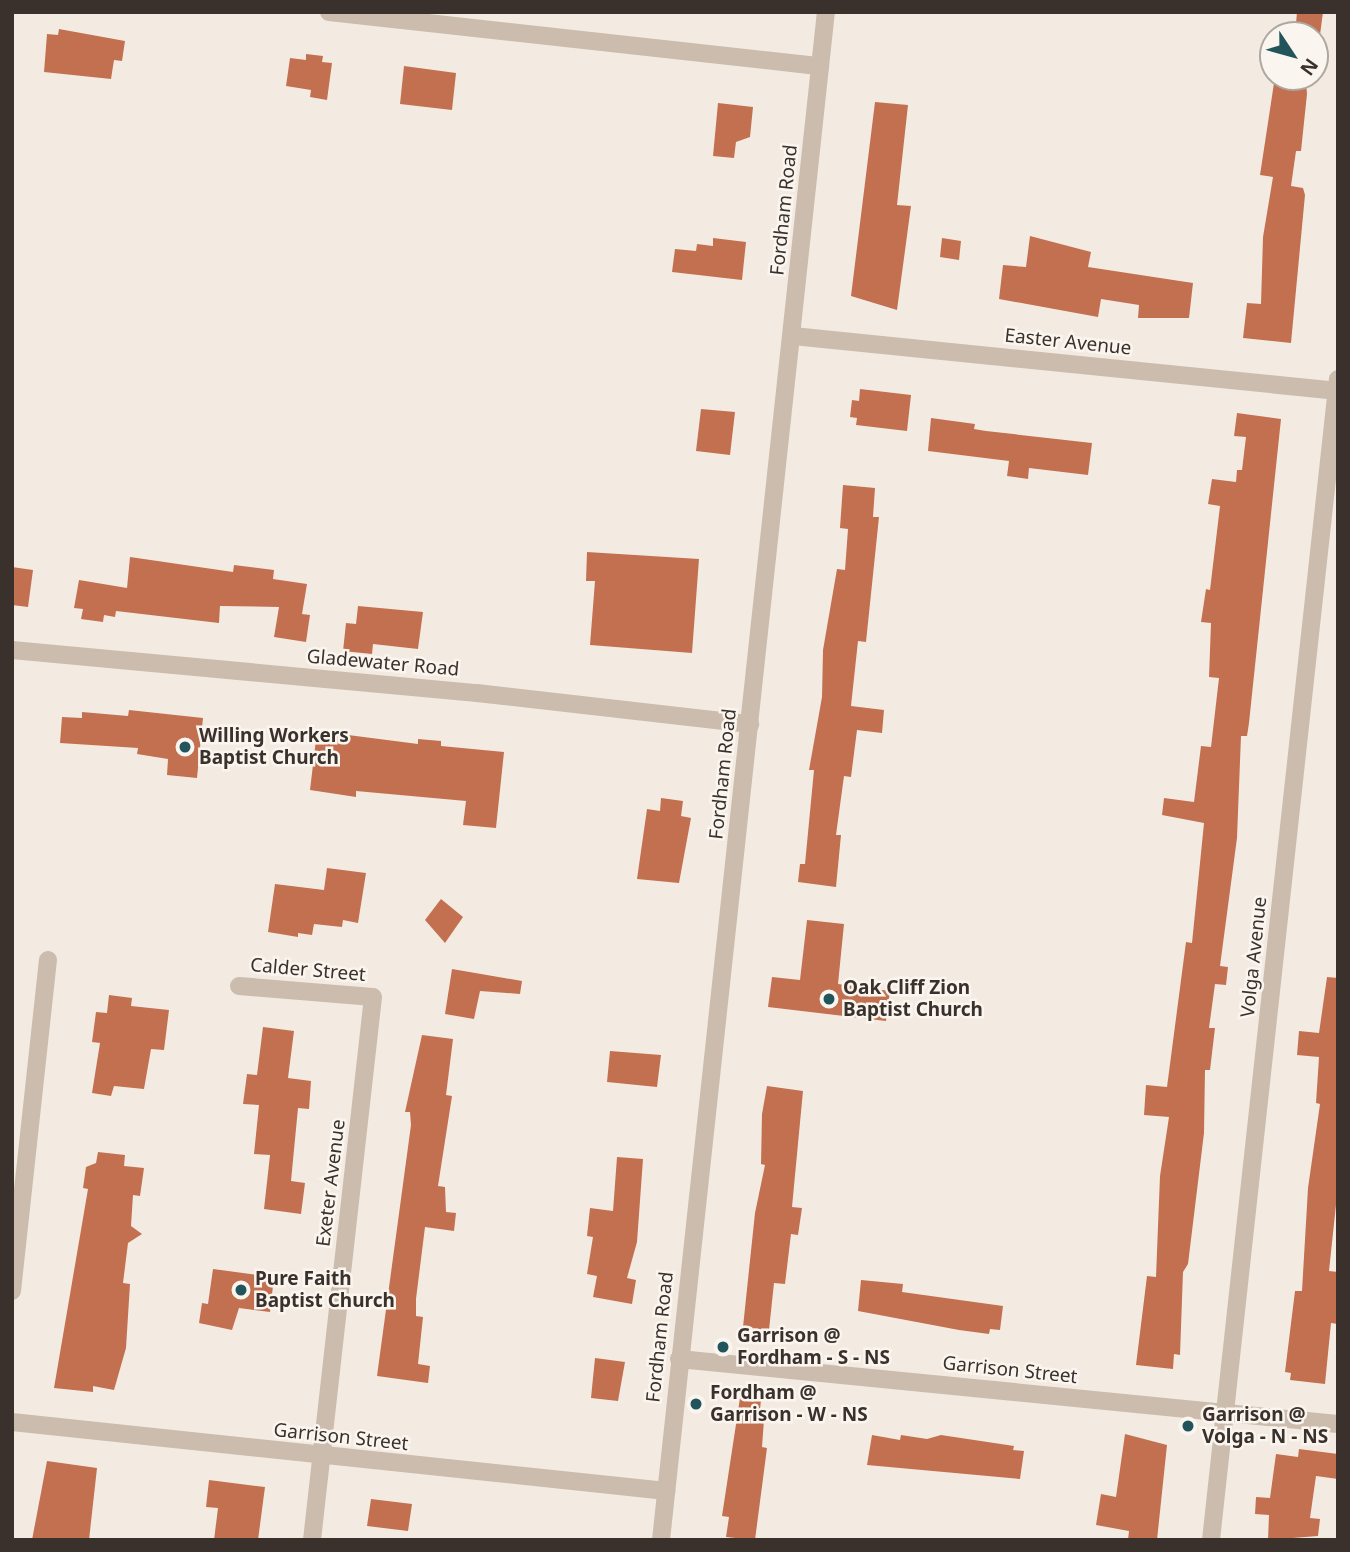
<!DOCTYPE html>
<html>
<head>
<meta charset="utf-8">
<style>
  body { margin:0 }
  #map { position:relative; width:1350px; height:1552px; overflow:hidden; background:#f3ebe2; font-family:"Noto Sans",sans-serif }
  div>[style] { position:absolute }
  .building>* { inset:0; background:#c37050 }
  .minor>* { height:18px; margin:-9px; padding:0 9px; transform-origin:9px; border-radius:9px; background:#ccbcad }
  .dots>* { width:19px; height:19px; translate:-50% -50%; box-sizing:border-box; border:4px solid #faf5ee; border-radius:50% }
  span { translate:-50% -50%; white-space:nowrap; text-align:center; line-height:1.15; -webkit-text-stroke:5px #faf5ee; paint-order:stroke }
  .street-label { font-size:19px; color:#3a312c }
  .poi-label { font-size:19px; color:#3a312c; font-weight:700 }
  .left { translate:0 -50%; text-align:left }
  .frame { position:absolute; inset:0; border:14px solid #3a312c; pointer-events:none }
  .north { position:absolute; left:1259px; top:21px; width:70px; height:70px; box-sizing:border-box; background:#faf5ee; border:2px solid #ada7a0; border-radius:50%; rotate:126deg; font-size:19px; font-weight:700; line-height:28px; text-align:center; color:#3a312c }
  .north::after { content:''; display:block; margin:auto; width:24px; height:32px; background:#22555b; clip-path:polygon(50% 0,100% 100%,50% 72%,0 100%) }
</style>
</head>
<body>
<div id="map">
  <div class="building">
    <i style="clip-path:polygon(1297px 12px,1323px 12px,1320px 35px,1295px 35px)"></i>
    <i style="clip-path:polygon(59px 29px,125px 41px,122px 61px,114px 60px,111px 79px,44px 72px,47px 34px,58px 35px)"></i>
    <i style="clip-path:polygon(306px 54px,323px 56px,322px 62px,332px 63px,327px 100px,310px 97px,311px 90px,286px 86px,290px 58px,306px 60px)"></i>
    <i style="clip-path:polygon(404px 66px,456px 73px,452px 110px,400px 104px)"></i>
    <i style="clip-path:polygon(1288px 80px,1306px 82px,1307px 94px,1301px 151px,1296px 151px,1291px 186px,1303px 188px,1305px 195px,1291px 343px,1243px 338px,1247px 303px,1261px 304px,1263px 237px,1273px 177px,1260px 175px,1274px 83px,1288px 85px)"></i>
    <i style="clip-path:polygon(875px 102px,908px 105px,897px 205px,911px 206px,897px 310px,851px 296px)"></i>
    <i style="clip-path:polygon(718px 103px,753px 107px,750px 137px,736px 142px,734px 158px,713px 156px)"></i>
    <i style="clip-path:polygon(1030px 236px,1091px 252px,1088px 267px,1193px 283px,1189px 318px,1138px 318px,1139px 305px,1101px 299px,1098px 317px,999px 299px,1003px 265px,1026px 267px)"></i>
    <i style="clip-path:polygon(713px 238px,746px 242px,742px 280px,672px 272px,675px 249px,696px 251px,697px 244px,713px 246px)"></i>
    <i style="clip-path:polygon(942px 238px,961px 241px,959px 260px,940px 257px)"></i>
    <i style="clip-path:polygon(860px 389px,911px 395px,907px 431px,856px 425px,857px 418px,850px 417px,852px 400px,859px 401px)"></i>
    <i style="clip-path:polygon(701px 409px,735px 412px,730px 455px,696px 451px)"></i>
    <i style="clip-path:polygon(1237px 413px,1281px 419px,1249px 723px,1247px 736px,1241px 736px,1237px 838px,1220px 966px,1228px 967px,1226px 985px,1215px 984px,1209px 1028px,1215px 1028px,1210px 1070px,1205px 1070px,1204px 1133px,1188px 1264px,1183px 1272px,1180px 1355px,1174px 1354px,1173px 1369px,1136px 1365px,1147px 1276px,1156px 1277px,1160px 1176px,1169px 1117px,1144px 1115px,1146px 1085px,1167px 1087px,1186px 942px,1192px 943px,1204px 823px,1162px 815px,1164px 798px,1194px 802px,1201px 746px,1211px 747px,1219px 678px,1209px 677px,1211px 623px,1201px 622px,1206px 589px,1210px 590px,1220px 506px,1208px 504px,1212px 479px,1236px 482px,1237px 470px,1242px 470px,1246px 437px,1234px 436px)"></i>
    <i style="clip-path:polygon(931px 418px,975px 424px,974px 429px,986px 431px,1092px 443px,1088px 475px,1029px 468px,1028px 479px,1007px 476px,1009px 461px,928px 451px)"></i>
    <i style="clip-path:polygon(843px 485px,875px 488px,873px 517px,879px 517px,866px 642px,858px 641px,851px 706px,884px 710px,882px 733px,857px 730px,851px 777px,844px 776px,836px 835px,841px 835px,836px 887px,798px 882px,800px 864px,805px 864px,814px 770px,809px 770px,822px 697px,823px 650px,837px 569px,845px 570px,848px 529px,840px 528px)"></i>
    <i style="clip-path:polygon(587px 552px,699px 559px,692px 653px,590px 645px,595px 581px,586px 581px)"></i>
    <i style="clip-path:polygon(130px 557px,233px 572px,234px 565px,274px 570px,273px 579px,307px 584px,302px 614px,310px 615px,306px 642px,274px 637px,279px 607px,220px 606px,219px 623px,116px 611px,115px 617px,104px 615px,103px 622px,81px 619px,83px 609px,74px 608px,79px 580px,127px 588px)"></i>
    <i style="clip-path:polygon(12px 567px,33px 570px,28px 607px,12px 605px)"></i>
    <i style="clip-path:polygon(358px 606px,423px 612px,418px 649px,373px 644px,372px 654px,343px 651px,346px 623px,356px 624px)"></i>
    <i style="clip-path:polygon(129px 710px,203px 718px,197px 778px,167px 775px,168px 759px,137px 754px,138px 748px,60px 743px,62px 717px,82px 718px,82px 712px,128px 716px)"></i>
    <i style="clip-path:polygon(317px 731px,418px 744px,418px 739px,441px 741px,441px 746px,504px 752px,496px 828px,463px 825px,466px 801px,356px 791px,356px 797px,310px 790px)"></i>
    <i style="clip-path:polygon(661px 798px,683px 801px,681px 816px,691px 818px,679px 883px,637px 879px,647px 809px,660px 811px)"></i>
    <i style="clip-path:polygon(327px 868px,366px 873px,358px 923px,343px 920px,342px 927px,314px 924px,312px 935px,298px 933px,298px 937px,268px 932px,275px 884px,324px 890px)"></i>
    <i style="clip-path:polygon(441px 899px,463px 917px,445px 943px,425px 920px)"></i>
    <i style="clip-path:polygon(807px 920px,844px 924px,838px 984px,890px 991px,886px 1021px,768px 1007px,772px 977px,800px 980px)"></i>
    <i style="clip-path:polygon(452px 969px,522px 981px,520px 994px,480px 991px,474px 1019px,445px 1014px)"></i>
    <i style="clip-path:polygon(1327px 977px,1338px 978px,1338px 1186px,1329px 1271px,1338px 1272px,1338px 1324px,1331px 1323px,1325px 1384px,1290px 1380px,1291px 1373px,1285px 1372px,1295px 1291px,1302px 1291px,1308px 1188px,1320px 1104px,1316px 1103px,1319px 1057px,1297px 1055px,1299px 1031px,1319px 1033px)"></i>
    <i style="clip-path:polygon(109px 995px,132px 998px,131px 1006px,169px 1010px,164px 1050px,151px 1049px,144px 1089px,114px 1086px,111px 1096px,92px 1093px,100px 1043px,92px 1042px,96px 1012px,107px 1013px)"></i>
    <i style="clip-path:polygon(263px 1027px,294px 1031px,288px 1078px,311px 1081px,309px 1109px,298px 1108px,291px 1181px,305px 1183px,301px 1214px,264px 1209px,270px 1155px,254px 1154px,259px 1105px,243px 1104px,247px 1074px,257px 1075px)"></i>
    <i style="clip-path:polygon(422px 1035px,453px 1039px,446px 1095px,452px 1096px,438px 1186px,445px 1187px,446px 1212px,456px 1213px,454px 1231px,425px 1227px,416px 1299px,416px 1316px,423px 1317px,418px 1364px,430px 1366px,428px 1383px,377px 1376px,411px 1125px,410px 1112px,405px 1112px)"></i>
    <i style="clip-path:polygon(610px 1051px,661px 1055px,657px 1087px,607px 1082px)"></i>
    <i style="clip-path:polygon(767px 1086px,803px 1091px,792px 1207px,802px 1208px,798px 1235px,791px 1234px,785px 1284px,774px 1283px,769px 1330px,743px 1327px,755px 1213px,765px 1165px,761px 1164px,762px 1114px)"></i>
    <i style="clip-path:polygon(98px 1152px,125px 1155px,124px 1166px,144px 1168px,140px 1196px,133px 1195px,131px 1226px,142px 1234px,128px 1243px,123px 1283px,130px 1284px,126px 1348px,114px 1390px,93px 1386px,93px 1392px,54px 1388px,88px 1189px,83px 1188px,86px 1167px,96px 1163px)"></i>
    <i style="clip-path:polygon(617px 1157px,643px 1159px,637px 1242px,627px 1278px,636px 1280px,632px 1304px,593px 1297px,597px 1276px,587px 1274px,593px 1237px,587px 1236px,590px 1208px,613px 1211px)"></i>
    <i style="clip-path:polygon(213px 1269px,274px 1277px,270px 1312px,239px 1308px,232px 1330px,199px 1323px,202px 1303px,208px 1304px)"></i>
    <i style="clip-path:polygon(861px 1280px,903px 1284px,902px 1292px,1003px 1306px,1000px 1330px,990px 1329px,989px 1334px,959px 1330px,858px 1311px)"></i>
    <i style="clip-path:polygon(595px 1358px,625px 1362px,618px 1401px,591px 1398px)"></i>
    <i style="clip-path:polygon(740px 1398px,761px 1400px,759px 1419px,764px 1420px,762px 1447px,767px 1448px,755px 1540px,726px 1537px,729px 1517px,722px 1516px)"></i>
    <i style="clip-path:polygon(1125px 1434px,1167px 1445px,1157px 1540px,1128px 1540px,1129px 1531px,1096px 1525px,1101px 1494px,1116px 1497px)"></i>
    <i style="clip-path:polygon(872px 1435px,900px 1440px,901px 1435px,927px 1439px,941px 1435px,1014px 1446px,1013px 1450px,1024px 1451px,1020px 1479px,867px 1465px)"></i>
    <i style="clip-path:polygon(1299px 1449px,1338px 1454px,1338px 1479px,1316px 1476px,1310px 1518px,1320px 1519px,1318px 1536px,1268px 1540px,1269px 1515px,1255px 1514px,1256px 1497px,1270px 1498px,1276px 1454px,1298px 1457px)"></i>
    <i style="clip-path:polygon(47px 1461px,97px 1468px,89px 1540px,32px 1540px)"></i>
    <i style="clip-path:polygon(209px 1480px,265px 1487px,258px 1540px,214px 1540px,218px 1508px,206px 1507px)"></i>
    <i style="clip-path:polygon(371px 1499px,412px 1504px,408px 1531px,367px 1526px)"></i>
  </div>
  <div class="minor">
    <i style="left:329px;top:12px;width:494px;rotate:6.3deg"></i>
    <i style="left:793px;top:336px;width:548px;rotate:5.76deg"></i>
    <i style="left:12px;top:650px;width:467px;rotate:5.3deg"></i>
    <i style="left:477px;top:693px;width:275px;rotate:6.5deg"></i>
    <i style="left:239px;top:986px;width:134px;rotate:4.7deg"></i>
    <i style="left:373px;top:997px;width:546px;rotate:96.41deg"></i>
    <i style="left:12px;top:1291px;width:333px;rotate:-83.8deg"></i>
    <i style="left:679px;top:1359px;width:662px;rotate:5.63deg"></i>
    <i style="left:12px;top:1422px;width:658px;rotate:6.02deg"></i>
    <i style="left:661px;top:1540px;width:1537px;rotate:-83.84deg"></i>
    <i style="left:1211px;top:1540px;width:1168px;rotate:-83.76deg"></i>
  </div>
  <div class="dots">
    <i style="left:185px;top:747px;background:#22555b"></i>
    <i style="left:829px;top:999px;background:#22555b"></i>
    <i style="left:241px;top:1290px;background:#22555b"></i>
    <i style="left:723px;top:1347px;background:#22555b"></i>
    <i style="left:696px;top:1404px;background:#22555b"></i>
    <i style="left:1188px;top:1426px;background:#22555b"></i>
  </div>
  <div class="street-label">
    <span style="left:784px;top:210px;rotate:-84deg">Fordham Road</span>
    <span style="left:1068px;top:342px;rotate:6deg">Easter Avenue</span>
    <span style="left:383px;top:663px;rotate:5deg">Gladewater Road</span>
    <span style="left:723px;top:774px;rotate:-84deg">Fordham Road</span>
    <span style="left:1254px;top:957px;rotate:-84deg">Volga Avenue</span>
    <span style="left:308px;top:970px;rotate:5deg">Calder Street</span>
    <span style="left:331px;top:1183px;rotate:-83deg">Exeter Avenue</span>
    <span style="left:660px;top:1337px;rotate:-84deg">Fordham Road</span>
    <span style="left:1010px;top:1370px;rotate:6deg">Garrison Street</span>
    <span style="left:341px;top:1437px;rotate:6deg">Garrison Street</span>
  </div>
  <div class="poi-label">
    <span class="left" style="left:199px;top:747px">Willing Workers<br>Baptist Church</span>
    <span class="left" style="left:843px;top:999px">Oak Cliff Zion<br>Baptist Church</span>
    <span class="left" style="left:255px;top:1290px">Pure Faith<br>Baptist Church</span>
    <span class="left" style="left:737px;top:1347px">Garrison @<br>Fordham - S - NS</span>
    <span class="left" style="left:710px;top:1404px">Fordham @<br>Garrison - W - NS</span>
    <span class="left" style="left:1202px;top:1426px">Garrison @<br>Volga - N - NS</span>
  </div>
  <div class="frame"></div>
  <div class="north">N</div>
</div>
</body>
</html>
